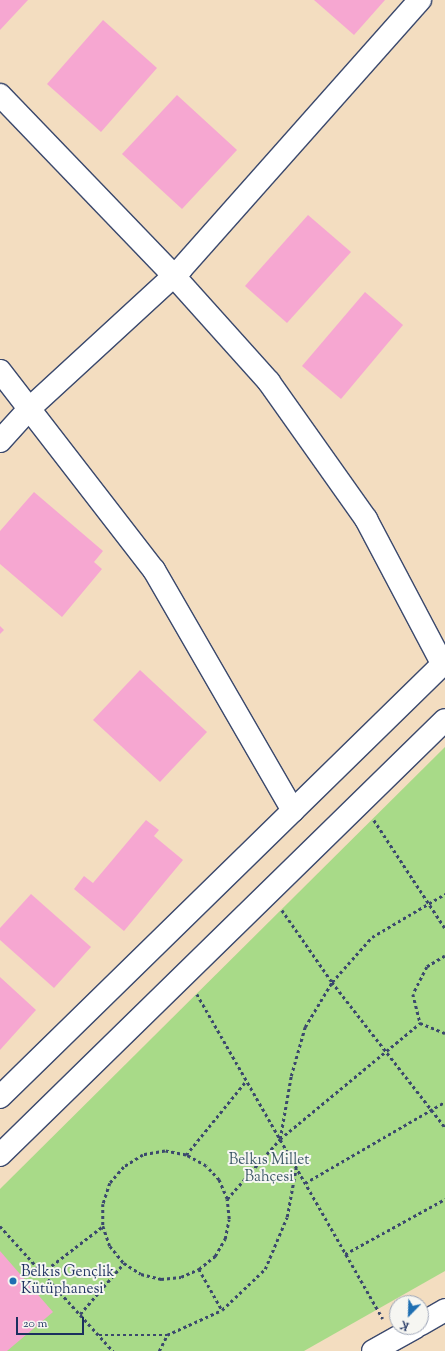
<!DOCTYPE html>
<html>
<head>
<meta charset="utf-8">
<style>
  body { margin:0 }
  #map { position:relative; width:445px; height:1351px; overflow:hidden; background:#f3ddc0; font-family:"Sorts Mill Goudy",serif }
  div>[style] { position:absolute }
  .green>* { inset:0; background:#a8da88 }
  .building>* { inset:0; background:#f6a7d1 }
  .path>* { height:2.5px; margin-top:-1.25px; transform-origin:0; background:repeating-linear-gradient(90deg,#3b496d 0 3px,transparent 0 6px) }
  .roads { filter:drop-shadow(1px 0 #3b496d) drop-shadow(-1px 0 #3b496d) drop-shadow(0 1px #3b496d) drop-shadow(0 -1px #3b496d) }
  .minor>* { height:22px; margin:-11px; padding:0 11px; transform-origin:11px; border-radius:11px; background:#fff }
  .tertiary>* { height:22px; margin:-11px; padding:0 11px; transform-origin:11px; border-radius:11px; background:#fff }
  .dots>* { width:11px; height:11px; translate:-50% -50%; box-sizing:border-box; border:2px solid #f6f6f2; border-radius:50% }
  span { translate:-50% -50%; white-space:nowrap; text-align:center; line-height:1.15; -webkit-text-stroke:4px #f6f6f2; paint-order:stroke }
  .park-label { font-size:15px; color:#3e5a68 }
  .poi-label { font-size:15px; color:#1b2f5e }
  .left { translate:0 -50%; text-align:left }
  .north { position:absolute; left:389px; top:1295px; width:40px; height:40px; box-sizing:border-box; background:#f6f6f2; border:1px solid #9ea6b7; border-radius:50%; rotate:203deg; font-size:11px; font-weight:700; line-height:16px; text-align:center; color:#1b2f5e }
  .north::after { content:''; display:block; margin:auto; width:14px; height:18px; background:#1f6fb2; clip-path:polygon(50% 0,100% 100%,50% 72%,0 100%) }
  .scale { position:absolute; left:16px; top:1317px; width:68px; height:18px; box-sizing:border-box; border:2px solid #1b2f5e; border-top:0; padding-left:5px; font-size:12px; line-height:14px; white-space:nowrap; color:#1b2f5e; -webkit-text-stroke:3px #f6f6f2; paint-order:stroke }
</style>
</head>
<body>
<div id="map">
  <div class="green">
    <i style="clip-path:polygon(445px 747px,445px 1271px,304px 1351px,0 1351px,0 1189px)"></i>
  </div>
  <div class="building">
    <i style="clip-path:polygon(0 0,28px 0,0 30px)"></i>
    <i style="clip-path:polygon(314px 0,385px 0,354px 35px)"></i>
    <i style="clip-path:polygon(103px 20px,157px 68px,101px 132px,47px 84px)"></i>
    <i style="clip-path:polygon(177px 95px,237px 150px,182px 209px,122px 154px)"></i>
    <i style="clip-path:polygon(308px 215px,351px 252px,287px 323px,245px 286px)"></i>
    <i style="clip-path:polygon(365px 292px,403px 325px,341px 399px,302px 366px)"></i>
    <i style="clip-path:polygon(34px 492px,103px 551px,94px 562px,102px 569px,62px 617px,0 564px,0 531px)"></i>
    <i style="clip-path:polygon(0 626px,4px 630px,0 634px)"></i>
    <i style="clip-path:polygon(140px 670px,207px 732px,160px 782px,93px 720px)"></i>
    <i style="clip-path:polygon(146px 820px,159px 830px,154px 836px,183px 860px,124px 931px,74px 889px,84px 876px,93px 883px)"></i>
    <i style="clip-path:polygon(31px 894px,91px 947px,54px 988px,0 940px,0 928px)"></i>
    <i style="clip-path:polygon(0 977px,36px 1010px,0 1050px)"></i>
    <i style="clip-path:polygon(0 1251px,53px 1312px,7px 1351px,0 1351px)"></i>
  </div>
  <div class="path">
    <i style="left:374px;top:820px;width:129px;rotate:56.7deg"></i>
    <i style="left:282px;top:910px;width:88px;rotate:55.2deg"></i>
    <i style="left:332px;top:982px;width:184px;rotate:52.1deg"></i>
    <i style="left:445px;top:956px;width:21px;rotate:149deg"></i>
    <i style="left:427px;top:967px;width:30px;rotate:117deg"></i>
    <i style="left:413px;top:994px;width:30px;rotate:76deg"></i>
    <i style="left:420px;top:1023px;width:27px;rotate:22deg"></i>
    <i style="left:197px;top:994px;width:374px;rotate:60.2deg"></i>
    <i style="left:280px;top:1139px;width:64px;rotate:-80.1deg"></i>
    <i style="left:291px;top:1076px;width:51px;rotate:-74.1deg"></i>
    <i style="left:305px;top:1027px;width:52px;rotate:-59deg"></i>
    <i style="left:332px;top:982px;width:60px;rotate:-48.4deg"></i>
    <i style="left:372px;top:937px;width:85px;rotate:-30.5deg"></i>
    <i style="left:186px;top:1155px;width:95px;rotate:-51deg"></i>
    <i style="left:305px;top:1183px;width:162px;rotate:-30.1deg"></i>
    <i style="left:227px;top:1199px;width:21px;rotate:-113deg"></i>
    <i style="left:219px;top:1180px;width:19px;rotate:-133deg"></i>
    <i style="left:206px;top:1166px;width:23px;rotate:-151deg"></i>
    <i style="left:186px;top:1155px;width:21px;rotate:-169deg"></i>
    <i style="left:165px;top:1151px;width:22px;rotate:170deg"></i>
    <i style="left:143px;top:1155px;width:22px;rotate:148deg"></i>
    <i style="left:124px;top:1167px;width:21px;rotate:131deg"></i>
    <i style="left:110px;top:1183px;width:22px;rotate:108deg"></i>
    <i style="left:103px;top:1204px;width:22px;rotate:90deg"></i>
    <i style="left:103px;top:1226px;width:21px;rotate:71deg"></i>
    <i style="left:110px;top:1246px;width:22px;rotate:51deg"></i>
    <i style="left:124px;top:1263px;width:20px;rotate:33deg"></i>
    <i style="left:141px;top:1274px;width:21px;rotate:14deg"></i>
    <i style="left:161px;top:1279px;width:20px;rotate:-6deg"></i>
    <i style="left:181px;top:1277px;width:20px;rotate:-24deg"></i>
    <i style="left:199px;top:1269px;width:21px;rotate:-39deg"></i>
    <i style="left:215px;top:1256px;width:20px;rotate:-60deg"></i>
    <i style="left:225px;top:1239px;width:20px;rotate:-79deg"></i>
    <i style="left:229px;top:1219px;width:20px;rotate:-96deg"></i>
    <i style="left:227px;top:1199px;width:80px;rotate:-48.5deg"></i>
    <i style="left:280px;top:1139px;width:182px;rotate:-39.6deg"></i>
    <i style="left:0;top:1226px;width:169px;rotate:47.9deg"></i>
    <i style="left:345px;top:1254px;width:114px;rotate:-28.8deg"></i>
    <i style="left:199px;top:1269px;width:47px;rotate:60.7deg"></i>
    <i style="left:42px;top:1273px;width:77px;rotate:-37.6deg"></i>
    <i style="left:80px;top:1314px;width:67px;rotate:-49.2deg"></i>
    <i style="left:99px;top:1335px;width:68px"></i>
    <i style="left:167px;top:1335px;width:60px;rotate:-24.4deg"></i>
    <i style="left:222px;top:1310px;width:59px;rotate:-43.6deg"></i>
    <i style="left:265px;top:1269px;width:56px;rotate:-67.1deg"></i>
    <i style="left:287px;top:1217px;width:50px;rotate:-79.6deg"></i>
    <i style="left:159px;top:1351px;width:18px;rotate:-63deg"></i>
  </div>
  <div class="roads">
    <div class="minor">
      <i style="left:0;top:95px;width:251px;rotate:46.1deg"></i>
      <i style="left:174px;top:276px;width:142px;rotate:48.1deg"></i>
      <i style="left:269px;top:382px;width:168px;rotate:54.7deg"></i>
      <i style="left:366px;top:519px;width:165px;rotate:62.2deg"></i>
      <i style="left:0;top:371px;width:252px;rotate:52.3deg"></i>
      <i style="left:154px;top:570px;width:278px;rotate:60deg"></i>
      <i style="left:0;top:441px;width:45px;rotate:-47.7deg"></i>
      <i style="left:30px;top:408px;width:205px;rotate:-42.6deg"></i>
      <i style="left:181px;top:269px;width:360px;rotate:-48.4deg"></i>
      <i style="left:421px;top:1324px;width:28px;rotate:-30deg"></i>
      <i style="left:373px;top:1351px;width:49px;rotate:-29.2deg"></i>
    </div>
    <div class="tertiary">
      <i style="left:0;top:1097px;width:622px;rotate:-44.35deg"></i>
      <i style="left:0;top:1155px;width:622px;rotate:-44.35deg"></i>
    </div>
  </div>
  <div class="dots">
    <i style="left:13px;top:1281px;background:#1f6fb2"></i>
  </div>
  <div class="park-label">
    <span style="left:269px;top:1169px">Belkıs Millet<br>Bahçesi</span>
  </div>
  <div class="poi-label">
    <span class="left" style="left:21px;top:1281px">Belkıs Gençlik<br>Kütüphanesi</span>
  </div>
  <div class="north">K</div>
  <div class="scale">20 m</div>
</div>
</body>
</html>
